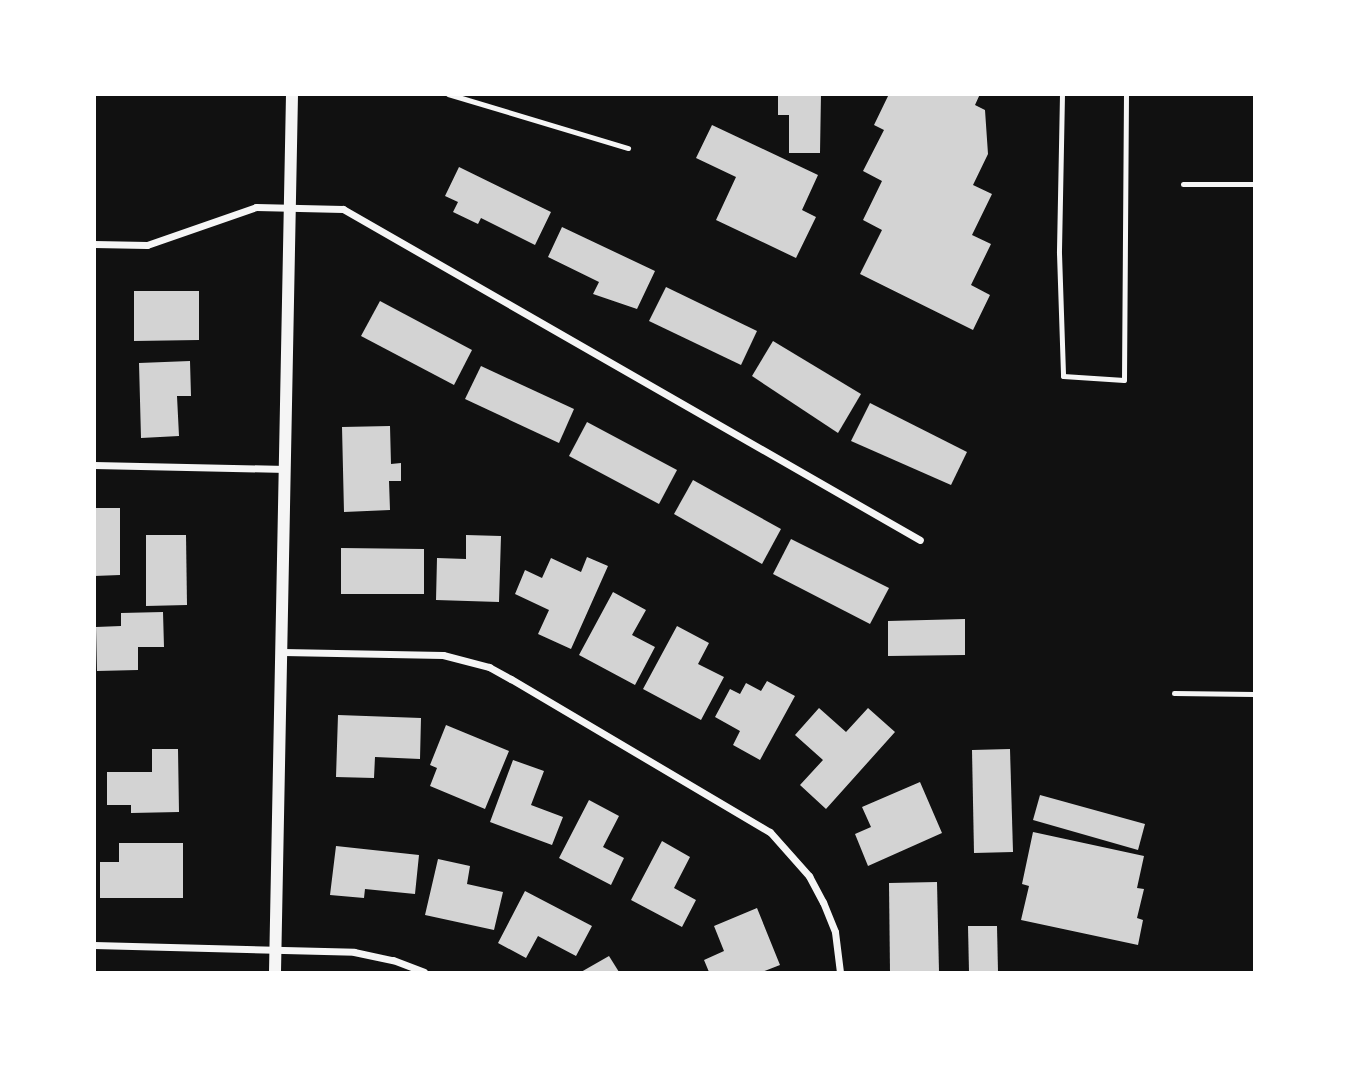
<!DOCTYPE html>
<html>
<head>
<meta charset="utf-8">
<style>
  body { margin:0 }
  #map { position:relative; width:1349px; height:1067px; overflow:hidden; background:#111; font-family:Jost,sans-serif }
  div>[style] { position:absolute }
  .building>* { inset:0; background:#d3d3d3 }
  .service>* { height:5px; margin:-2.5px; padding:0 2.5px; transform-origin:2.5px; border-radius:2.5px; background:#f5f5f5 }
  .minor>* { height:7px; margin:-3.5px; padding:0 3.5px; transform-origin:3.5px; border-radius:3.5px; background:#f5f5f5 }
  .tertiary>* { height:12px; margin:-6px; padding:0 6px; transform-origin:6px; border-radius:6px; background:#f5f5f5 }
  span { translate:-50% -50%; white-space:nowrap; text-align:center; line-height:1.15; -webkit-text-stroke:5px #fff; paint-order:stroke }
  .frame { position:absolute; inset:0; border:96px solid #fff; pointer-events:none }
</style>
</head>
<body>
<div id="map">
  <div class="building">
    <i style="clip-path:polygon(778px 94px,821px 94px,820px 153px,789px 153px,789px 115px,778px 115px)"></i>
    <i style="clip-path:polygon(889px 94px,980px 94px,975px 105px,985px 110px,988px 154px,973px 185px,992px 194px,972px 235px,991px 244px,971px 285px,990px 295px,973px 330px,860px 274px,882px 230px,863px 220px,882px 181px,863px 171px,884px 130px,874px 125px)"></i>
    <i style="clip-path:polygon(712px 125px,818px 175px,802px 210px,816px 217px,796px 258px,716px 220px,736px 177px,696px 158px)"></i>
    <i style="clip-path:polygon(459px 167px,551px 212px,535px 245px,481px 218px,478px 224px,453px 212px,458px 202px,445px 196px)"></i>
    <i style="clip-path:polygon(562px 227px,655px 271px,637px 309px,593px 294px,599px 282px,548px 257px)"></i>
    <i style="clip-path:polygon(666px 287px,757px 331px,741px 365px,649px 321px)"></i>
    <i style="clip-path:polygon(134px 291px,199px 291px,199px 340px,134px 341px)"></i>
    <i style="clip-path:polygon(380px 301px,472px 350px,454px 385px,361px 336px)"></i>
    <i style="clip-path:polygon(773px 341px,861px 394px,838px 433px,752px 376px)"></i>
    <i style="clip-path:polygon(190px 361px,191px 396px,177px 396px,179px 436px,141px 438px,139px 363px)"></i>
    <i style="clip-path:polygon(481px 366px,574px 409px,559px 443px,465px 399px)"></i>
    <i style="clip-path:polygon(870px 403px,967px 452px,951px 485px,851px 441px)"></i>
    <i style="clip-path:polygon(587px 422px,677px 470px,659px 504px,569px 456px)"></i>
    <i style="clip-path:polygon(390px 426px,391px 464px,401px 463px,401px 481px,389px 481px,390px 510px,344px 512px,342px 427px)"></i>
    <i style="clip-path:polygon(693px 480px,781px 529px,762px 564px,674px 514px)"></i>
    <i style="clip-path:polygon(94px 508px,120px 508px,120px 575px,94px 576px)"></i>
    <i style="clip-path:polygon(146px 535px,186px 535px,187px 605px,146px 606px)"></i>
    <i style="clip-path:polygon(466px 535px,501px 536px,499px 602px,436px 600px,437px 558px,466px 559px)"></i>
    <i style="clip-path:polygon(791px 539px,889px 588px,870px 624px,773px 574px)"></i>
    <i style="clip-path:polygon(341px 548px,424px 549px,424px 594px,341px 594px)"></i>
    <i style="clip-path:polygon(587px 557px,608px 566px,571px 649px,538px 634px,549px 610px,515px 594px,525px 570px,542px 578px,551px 558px,581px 572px)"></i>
    <i style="clip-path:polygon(613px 592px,646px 610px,632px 635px,655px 647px,635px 685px,579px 655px)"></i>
    <i style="clip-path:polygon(163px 612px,164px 647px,138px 647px,138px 670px,97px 671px,96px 627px,121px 626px,121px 613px)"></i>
    <i style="clip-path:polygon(965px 619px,965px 655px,888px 656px,888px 621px)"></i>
    <i style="clip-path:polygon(677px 626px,709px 643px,698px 664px,724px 677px,701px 720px,643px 689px)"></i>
    <i style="clip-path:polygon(767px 681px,795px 696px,760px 760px,733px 745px,740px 731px,715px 717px,730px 689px,740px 694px,746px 683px,761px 691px)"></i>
    <i style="clip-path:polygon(819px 708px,846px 732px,868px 708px,895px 732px,826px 809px,800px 785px,823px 760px,795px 735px)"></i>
    <i style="clip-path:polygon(338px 715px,421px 718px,420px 759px,375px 757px,374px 778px,336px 777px)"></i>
    <i style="clip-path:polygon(446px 725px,509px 751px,485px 809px,430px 786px,437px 768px,430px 765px)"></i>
    <i style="clip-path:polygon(152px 749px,178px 749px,179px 812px,131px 813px,131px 805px,107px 805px,107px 772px,152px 772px)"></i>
    <i style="clip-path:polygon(1010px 749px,1013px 852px,974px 853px,972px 750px)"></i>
    <i style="clip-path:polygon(513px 760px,544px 771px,531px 805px,563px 817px,552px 845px,490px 822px)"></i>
    <i style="clip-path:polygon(920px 782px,942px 833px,868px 866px,855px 834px,871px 827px,862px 807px)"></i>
    <i style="clip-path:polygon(1040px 795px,1145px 824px,1138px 850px,1033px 820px)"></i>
    <i style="clip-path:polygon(589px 800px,619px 816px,603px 847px,624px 858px,611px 885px,559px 858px)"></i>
    <i style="clip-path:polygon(1033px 832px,1144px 856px,1137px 888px,1144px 889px,1137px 918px,1143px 920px,1138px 945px,1021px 920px,1029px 886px,1022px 884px)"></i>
    <i style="clip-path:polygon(662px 841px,690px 857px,674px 888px,696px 900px,682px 927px,631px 900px)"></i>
    <i style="clip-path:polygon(119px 843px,183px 843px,183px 898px,100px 898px,100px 862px,119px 862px)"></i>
    <i style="clip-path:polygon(336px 846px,419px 855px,415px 894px,365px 889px,364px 898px,330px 895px)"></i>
    <i style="clip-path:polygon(438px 859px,470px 866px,467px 884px,503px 892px,494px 930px,425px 915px)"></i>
    <i style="clip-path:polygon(937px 882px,939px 972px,890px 972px,889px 883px)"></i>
    <i style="clip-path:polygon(525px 891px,592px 926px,576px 956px,538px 936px,526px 958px,498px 943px)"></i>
    <i style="clip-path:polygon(757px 908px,780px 965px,762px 972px,709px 972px,704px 960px,724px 951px,714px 926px)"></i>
    <i style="clip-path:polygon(968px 926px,997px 926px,998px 972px,969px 972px)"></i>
    <i style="clip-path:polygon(609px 956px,619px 972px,581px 972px)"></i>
  </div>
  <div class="service">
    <i style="left:448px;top:94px;width:188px;rotate:16.7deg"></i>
    <i style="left:1062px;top:94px;width:159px;rotate:91.1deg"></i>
    <i style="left:1059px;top:253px;width:123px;rotate:88.1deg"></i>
    <i style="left:1063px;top:376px;width:61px;rotate:3.8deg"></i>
    <i style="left:1124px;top:380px;width:286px;rotate:-89.6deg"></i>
    <i style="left:1183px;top:184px;width:71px"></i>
    <i style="left:1174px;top:693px;width:80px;rotate:0.7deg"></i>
  </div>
  <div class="minor">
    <i style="left:94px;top:244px;width:53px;rotate:1.1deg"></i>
    <i style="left:147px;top:245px;width:115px;rotate:-19.2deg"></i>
    <i style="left:256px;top:207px;width:87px;rotate:1.3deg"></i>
    <i style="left:343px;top:209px;width:665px;rotate:29.84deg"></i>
    <i style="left:94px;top:465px;width:192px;rotate:1.2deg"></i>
    <i style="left:283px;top:652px;width:160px;rotate:1.1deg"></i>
    <i style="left:443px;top:655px;width:48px;rotate:14.6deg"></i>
    <i style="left:489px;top:667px;width:25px;rotate:29deg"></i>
    <i style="left:511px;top:679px;width:301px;rotate:30.6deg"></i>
    <i style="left:770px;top:832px;width:59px;rotate:48.4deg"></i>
    <i style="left:809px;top:876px;width:30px;rotate:62deg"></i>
    <i style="left:823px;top:902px;width:32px;rotate:68deg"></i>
    <i style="left:835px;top:932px;width:40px;rotate:82.9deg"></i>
    <i style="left:94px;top:945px;width:260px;rotate:1.5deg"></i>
    <i style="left:354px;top:952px;width:40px;rotate:12deg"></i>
    <i style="left:393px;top:960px;width:33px;rotate:21deg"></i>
  </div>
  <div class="tertiary">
    <i style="left:275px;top:972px;width:878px;rotate:-88.89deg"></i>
  </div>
  <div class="frame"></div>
</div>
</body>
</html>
